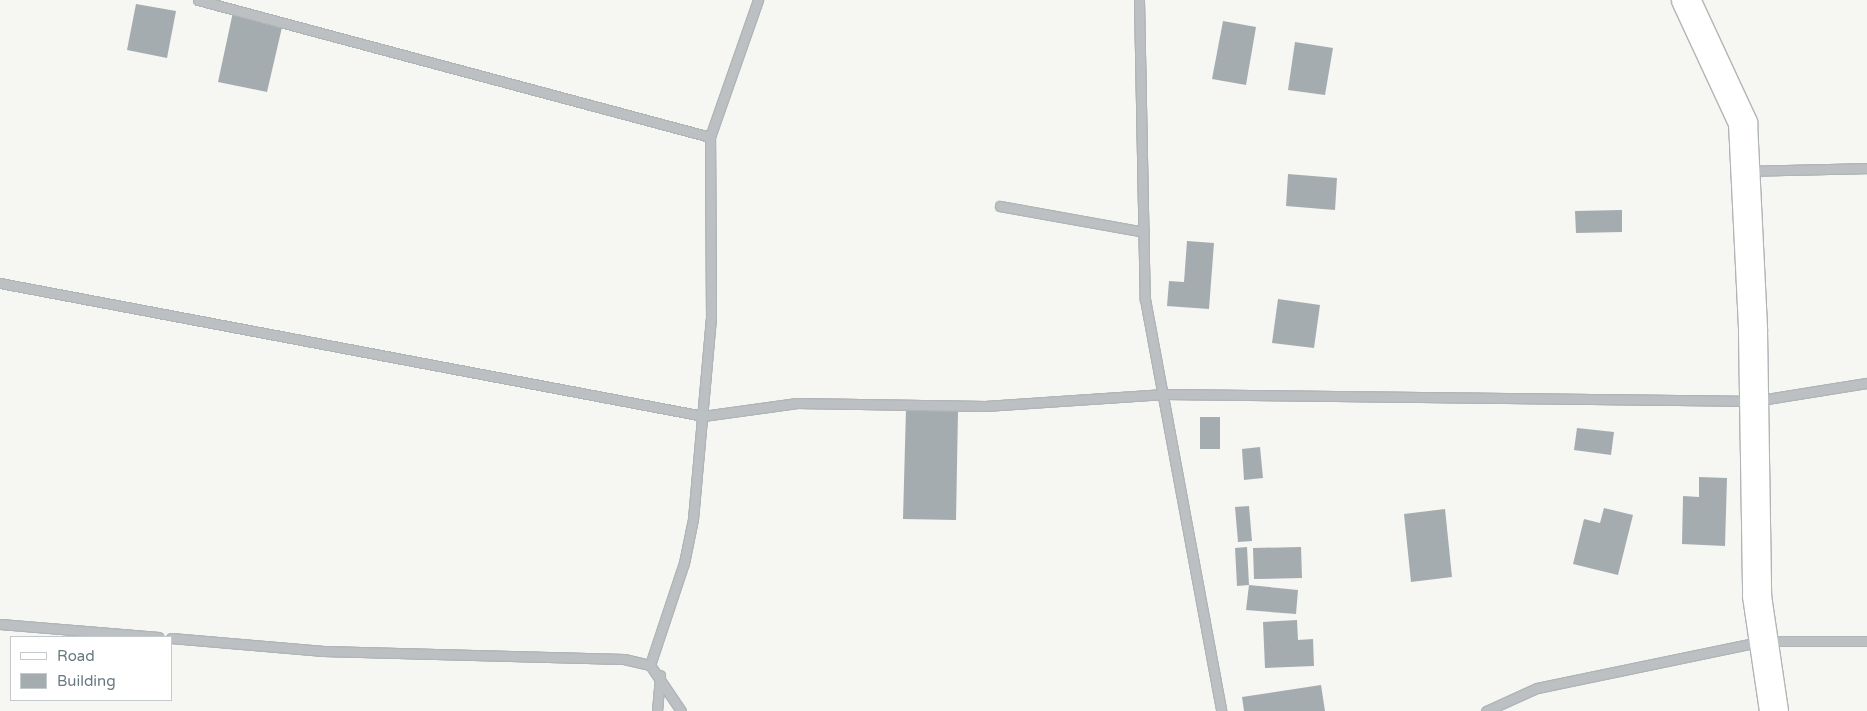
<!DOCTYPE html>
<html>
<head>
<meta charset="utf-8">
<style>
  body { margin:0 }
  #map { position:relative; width:1867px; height:711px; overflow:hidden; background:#f6f6f3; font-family:"Varela Round",sans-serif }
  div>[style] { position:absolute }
  .building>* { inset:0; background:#a4acb0 }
  .roads { filter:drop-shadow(1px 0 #b0b5b7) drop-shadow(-1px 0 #b0b5b7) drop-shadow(0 1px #b0b5b7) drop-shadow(0 -1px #b0b5b7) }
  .minor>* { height:9px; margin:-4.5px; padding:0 4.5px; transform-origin:4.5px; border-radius:4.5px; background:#bcc0c3 }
  .major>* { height:28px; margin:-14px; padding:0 14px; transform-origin:14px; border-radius:14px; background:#fff }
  span { translate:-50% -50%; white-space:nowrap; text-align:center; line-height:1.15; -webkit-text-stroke:5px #fff; paint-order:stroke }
  .legend { position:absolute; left:10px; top:636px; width:162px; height:65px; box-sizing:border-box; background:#fff; border:1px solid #c3c9cd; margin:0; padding:6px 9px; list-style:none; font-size:15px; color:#697981 }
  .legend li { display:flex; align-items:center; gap:10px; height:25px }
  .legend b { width:25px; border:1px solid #c3c9cd }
</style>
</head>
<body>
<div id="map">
  <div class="building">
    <i style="clip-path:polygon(136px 4px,176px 11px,167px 58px,127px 50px)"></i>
    <i style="clip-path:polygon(233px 12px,283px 23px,267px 92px,218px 82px)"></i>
    <i style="clip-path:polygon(1223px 21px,1256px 27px,1246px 85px,1212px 79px)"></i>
    <i style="clip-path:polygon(1295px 42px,1333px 48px,1325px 95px,1288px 90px)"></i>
    <i style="clip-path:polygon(1288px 174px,1337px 178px,1335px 210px,1286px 206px)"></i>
    <i style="clip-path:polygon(1622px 210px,1622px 232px,1576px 233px,1575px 211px)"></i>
    <i style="clip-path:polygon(1187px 241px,1214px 243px,1209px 309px,1167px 306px,1169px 281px,1184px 282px)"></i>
    <i style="clip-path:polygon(1278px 299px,1320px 305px,1314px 348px,1272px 343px)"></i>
    <i style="clip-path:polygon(906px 409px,958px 411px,956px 520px,903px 519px)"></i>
    <i style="clip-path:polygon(1200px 417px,1220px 417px,1220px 449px,1200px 449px)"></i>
    <i style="clip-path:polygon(1577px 428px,1614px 432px,1611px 455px,1574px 450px)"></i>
    <i style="clip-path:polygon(1260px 447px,1263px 478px,1244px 480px,1242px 449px)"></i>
    <i style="clip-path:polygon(1699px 477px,1727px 478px,1725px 546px,1682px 544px,1683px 496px,1699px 497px)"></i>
    <i style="clip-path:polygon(1249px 506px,1252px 541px,1238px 542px,1235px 507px)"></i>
    <i style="clip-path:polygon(1604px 508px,1633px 515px,1618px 575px,1573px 564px,1584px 519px,1600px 523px)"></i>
    <i style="clip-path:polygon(1445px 509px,1452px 577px,1411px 582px,1404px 514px)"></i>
    <i style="clip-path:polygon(1247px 547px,1249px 585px,1298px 590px,1296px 614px,1246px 610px,1249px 585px,1237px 586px,1235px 548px)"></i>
    <i style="clip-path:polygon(1301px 547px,1302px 578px,1254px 579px,1253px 548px)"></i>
    <i style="clip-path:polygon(1297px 620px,1298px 640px,1313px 639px,1314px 666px,1265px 668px,1263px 622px)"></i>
    <i style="clip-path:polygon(1321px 685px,1325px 711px,1244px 711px,1242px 697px)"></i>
  </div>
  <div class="roads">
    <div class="minor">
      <i style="left:198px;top:0;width:530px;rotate:14.98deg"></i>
      <i style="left:1139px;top:0;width:299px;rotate:88.9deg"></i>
      <i style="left:1145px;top:299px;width:419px;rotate:79.5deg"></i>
      <i style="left:1747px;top:171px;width:120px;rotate:-1.4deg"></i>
      <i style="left:1000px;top:206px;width:146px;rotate:10.2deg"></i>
      <i style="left:0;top:283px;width:715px;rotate:10.71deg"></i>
      <i style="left:703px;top:416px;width:95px;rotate:-7.9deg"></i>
      <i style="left:797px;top:403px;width:188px;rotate:0.9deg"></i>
      <i style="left:985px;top:406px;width:180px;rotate:-3.8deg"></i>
      <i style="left:1165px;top:394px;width:589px;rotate:0.68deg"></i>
      <i style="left:1754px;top:401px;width:114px;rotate:-9.1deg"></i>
      <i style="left:0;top:624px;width:159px;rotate:4.7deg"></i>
      <i style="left:171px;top:638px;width:153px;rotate:4.9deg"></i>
      <i style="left:323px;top:651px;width:301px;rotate:1.5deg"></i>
      <i style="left:624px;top:659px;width:27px;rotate:13deg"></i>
      <i style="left:650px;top:665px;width:55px;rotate:56deg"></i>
      <i style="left:650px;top:665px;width:108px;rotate:-71.6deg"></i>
      <i style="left:684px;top:563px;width:45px;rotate:-78.4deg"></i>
      <i style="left:693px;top:519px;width:203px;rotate:-84.9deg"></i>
      <i style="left:711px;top:317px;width:180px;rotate:-90.3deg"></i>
      <i style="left:710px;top:137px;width:145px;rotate:-70.7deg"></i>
      <i style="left:657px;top:711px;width:36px;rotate:-85deg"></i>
      <i style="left:1486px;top:711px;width:56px;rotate:-24.3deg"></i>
      <i style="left:1537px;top:688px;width:232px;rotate:-11.7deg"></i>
      <i style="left:1764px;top:641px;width:103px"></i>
    </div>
    <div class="major">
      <i style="left:1686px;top:0;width:136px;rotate:65.1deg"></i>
      <i style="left:1743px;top:123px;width:208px;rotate:87.2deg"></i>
      <i style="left:1753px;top:331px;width:265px;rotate:89.1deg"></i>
      <i style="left:1757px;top:596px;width:116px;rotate:81.6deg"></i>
    </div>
  </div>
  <ul class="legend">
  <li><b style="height:6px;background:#fff"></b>Road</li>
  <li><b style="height:14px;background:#a4acb0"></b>Building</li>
  </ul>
</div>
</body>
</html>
